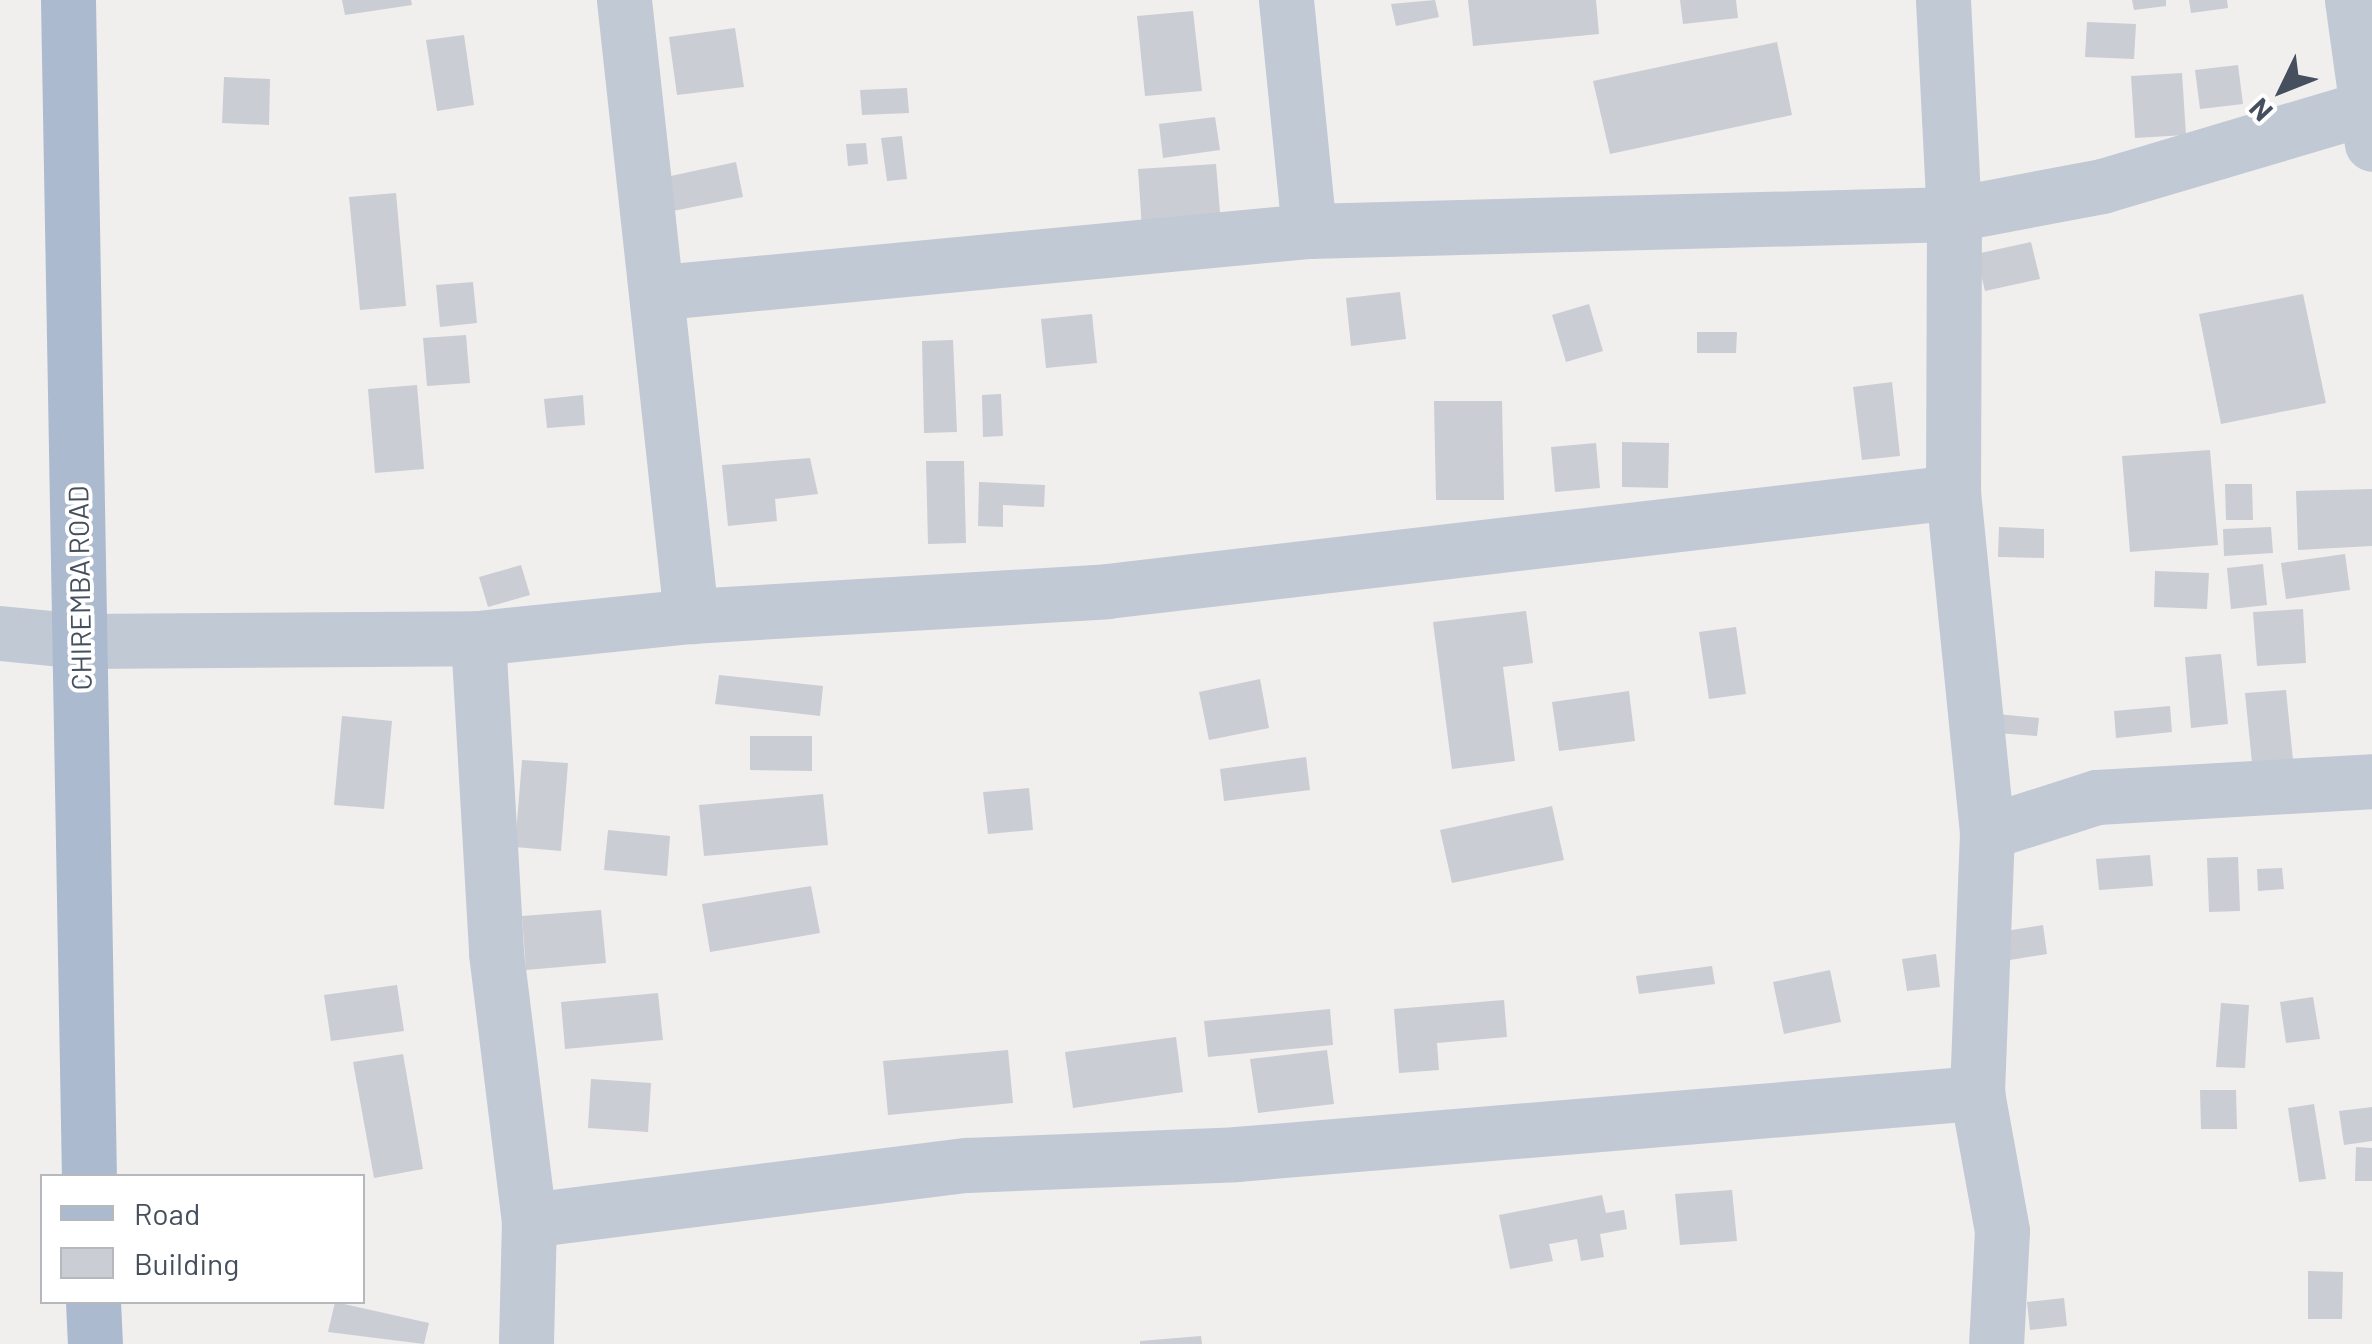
<!DOCTYPE html>
<html>
<head>
<meta charset="utf-8">
<style>
  body { margin:0 }
  #map { position:relative; width:2372px; height:1344px; overflow:hidden; background:#f1eeee; font-family:Barlow,sans-serif }
  div>[style] { position:absolute }
  .building>* { inset:0; background:#cacdd3 }
  .minor>* { height:55px; margin:-27.5px; padding:0 27.5px; transform-origin:27.5px; border-radius:27.5px; background:#c1c9d4 }
  .major>* { height:55px; margin:-27.5px; padding:0 27.5px; transform-origin:27.5px; border-radius:27.5px; background:#acbacf }
  span { translate:-50% -50%; white-space:nowrap; text-align:center; line-height:1.15; -webkit-text-stroke:8px #fff; paint-order:stroke }
  .street-label { font-size:28px; color:#454f5d }
  .legend { position:absolute; left:40px; top:1174px; width:325px; height:130px; box-sizing:border-box; background:#fff; border:2px solid #b5b9be; margin:0; padding:12px 18px; list-style:none; font-size:30px; color:#454f5d }
  .legend li { display:flex; align-items:center; gap:20px; height:50px }
  .legend b { width:50px; border:2px solid #b5b9be }
  .north { position:absolute; left:2232px; top:40px; width:100px; height:100px; -webkit-text-stroke:8px #fff; paint-order:stroke; rotate:227deg; font-size:28px; font-weight:700; line-height:40px; text-align:center; color:#454f5d }
  .north::after { content:''; display:block; margin:auto; width:35px; height:45px; background:#454f5d; clip-path:polygon(50% 0,100% 100%,50% 72%,0 100%) }
</style>
</head>
<body>
<div id="map">
  <div class="building">
    <i style="clip-path:polygon(342px 0,411px 0,412px 5px,345px 15px)"></i>
    <i style="clip-path:polygon(1435px 0,1439px 17px,1396px 26px,1391px 4px)"></i>
    <i style="clip-path:polygon(1468px 0,1596px 0,1599px 34px,1473px 46px)"></i>
    <i style="clip-path:polygon(1680px 0,1736px 0,1738px 18px,1683px 24px)"></i>
    <i style="clip-path:polygon(2132px 0,2166px 0,2166px 6px,2134px 10px)"></i>
    <i style="clip-path:polygon(2189px 0,2227px 0,2228px 8px,2191px 13px)"></i>
    <i style="clip-path:polygon(1193px 11px,1202px 91px,1145px 96px,1137px 16px)"></i>
    <i style="clip-path:polygon(2087px 22px,2136px 24px,2134px 59px,2085px 57px)"></i>
    <i style="clip-path:polygon(735px 28px,744px 87px,677px 95px,669px 37px)"></i>
    <i style="clip-path:polygon(464px 35px,474px 105px,437px 111px,426px 40px)"></i>
    <i style="clip-path:polygon(1777px 42px,1792px 115px,1610px 154px,1593px 81px)"></i>
    <i style="clip-path:polygon(2238px 65px,2243px 104px,2200px 109px,2195px 70px)"></i>
    <i style="clip-path:polygon(2182px 73px,2186px 135px,2135px 138px,2131px 76px)"></i>
    <i style="clip-path:polygon(224px 77px,270px 79px,269px 125px,222px 123px)"></i>
    <i style="clip-path:polygon(907px 88px,909px 113px,862px 115px,860px 90px)"></i>
    <i style="clip-path:polygon(1215px 117px,1220px 150px,1163px 158px,1159px 124px)"></i>
    <i style="clip-path:polygon(902px 136px,907px 179px,887px 181px,881px 138px)"></i>
    <i style="clip-path:polygon(866px 143px,868px 164px,848px 166px,846px 144px)"></i>
    <i style="clip-path:polygon(736px 162px,743px 197px,673px 211px,666px 177px)"></i>
    <i style="clip-path:polygon(1216px 164px,1221px 224px,1142px 229px,1138px 169px)"></i>
    <i style="clip-path:polygon(396px 193px,406px 306px,360px 310px,349px 197px)"></i>
    <i style="clip-path:polygon(2031px 242px,2040px 279px,1985px 291px,1976px 254px)"></i>
    <i style="clip-path:polygon(473px 282px,477px 323px,440px 327px,436px 285px)"></i>
    <i style="clip-path:polygon(1400px 292px,1406px 339px,1351px 346px,1346px 298px)"></i>
    <i style="clip-path:polygon(2303px 294px,2326px 403px,2221px 424px,2199px 314px)"></i>
    <i style="clip-path:polygon(1589px 304px,1603px 351px,1566px 362px,1552px 315px)"></i>
    <i style="clip-path:polygon(1092px 314px,1097px 363px,1046px 368px,1041px 319px)"></i>
    <i style="clip-path:polygon(1697px 332px,1737px 332px,1736px 353px,1697px 353px)"></i>
    <i style="clip-path:polygon(466px 335px,470px 383px,427px 386px,423px 338px)"></i>
    <i style="clip-path:polygon(953px 340px,957px 432px,924px 433px,922px 341px)"></i>
    <i style="clip-path:polygon(1892px 382px,1900px 456px,1862px 460px,1853px 387px)"></i>
    <i style="clip-path:polygon(417px 385px,424px 469px,375px 473px,368px 389px)"></i>
    <i style="clip-path:polygon(1001px 394px,1003px 436px,983px 437px,982px 395px)"></i>
    <i style="clip-path:polygon(583px 395px,585px 425px,547px 428px,544px 399px)"></i>
    <i style="clip-path:polygon(1434px 401px,1502px 401px,1504px 500px,1436px 500px)"></i>
    <i style="clip-path:polygon(1622px 442px,1669px 443px,1668px 488px,1622px 487px)"></i>
    <i style="clip-path:polygon(1596px 443px,1600px 488px,1555px 492px,1551px 447px)"></i>
    <i style="clip-path:polygon(2210px 450px,2218px 545px,2130px 552px,2122px 456px)"></i>
    <i style="clip-path:polygon(810px 458px,818px 494px,775px 499px,777px 521px,728px 526px,722px 465px)"></i>
    <i style="clip-path:polygon(926px 461px,964px 461px,966px 543px,928px 544px)"></i>
    <i style="clip-path:polygon(979px 482px,1045px 485px,1044px 507px,1003px 505px,1003px 527px,978px 526px)"></i>
    <i style="clip-path:polygon(2225px 484px,2252px 484px,2253px 520px,2226px 520px)"></i>
    <i style="clip-path:polygon(2372px 489px,2372px 546px,2298px 550px,2296px 491px)"></i>
    <i style="clip-path:polygon(1999px 527px,2044px 529px,2044px 558px,1998px 557px)"></i>
    <i style="clip-path:polygon(2271px 527px,2273px 553px,2224px 556px,2223px 529px)"></i>
    <i style="clip-path:polygon(2345px 554px,2350px 590px,2286px 599px,2281px 563px)"></i>
    <i style="clip-path:polygon(2263px 564px,2267px 605px,2231px 609px,2227px 568px)"></i>
    <i style="clip-path:polygon(521px 565px,530px 595px,488px 607px,479px 577px)"></i>
    <i style="clip-path:polygon(2155px 571px,2209px 573px,2207px 609px,2154px 607px)"></i>
    <i style="clip-path:polygon(2303px 609px,2306px 663px,2257px 666px,2253px 612px)"></i>
    <i style="clip-path:polygon(1526px 611px,1533px 663px,1503px 667px,1515px 761px,1452px 769px,1433px 622px)"></i>
    <i style="clip-path:polygon(1736px 627px,1746px 694px,1709px 699px,1699px 632px)"></i>
    <i style="clip-path:polygon(2221px 654px,2228px 724px,2191px 728px,2185px 657px)"></i>
    <i style="clip-path:polygon(719px 675px,823px 686px,820px 716px,715px 704px)"></i>
    <i style="clip-path:polygon(1260px 679px,1269px 728px,1209px 740px,1199px 692px)"></i>
    <i style="clip-path:polygon(2286px 690px,2294px 770px,2253px 773px,2245px 693px)"></i>
    <i style="clip-path:polygon(1629px 691px,1635px 741px,1559px 751px,1552px 702px)"></i>
    <i style="clip-path:polygon(2170px 706px,2172px 732px,2116px 738px,2114px 711px)"></i>
    <i style="clip-path:polygon(1997px 714px,2039px 718px,2037px 736px,1996px 733px)"></i>
    <i style="clip-path:polygon(342px 716px,392px 721px,384px 809px,334px 805px)"></i>
    <i style="clip-path:polygon(750px 736px,812px 736px,812px 771px,750px 770px)"></i>
    <i style="clip-path:polygon(1306px 757px,1310px 790px,1224px 801px,1220px 769px)"></i>
    <i style="clip-path:polygon(522px 760px,568px 763px,561px 851px,515px 847px)"></i>
    <i style="clip-path:polygon(1029px 788px,1033px 830px,988px 834px,983px 792px)"></i>
    <i style="clip-path:polygon(823px 794px,828px 845px,704px 856px,699px 805px)"></i>
    <i style="clip-path:polygon(1552px 806px,1564px 860px,1452px 883px,1440px 830px)"></i>
    <i style="clip-path:polygon(608px 830px,670px 836px,667px 876px,604px 870px)"></i>
    <i style="clip-path:polygon(2150px 855px,2153px 886px,2099px 890px,2096px 859px)"></i>
    <i style="clip-path:polygon(2238px 857px,2240px 911px,2209px 912px,2207px 858px)"></i>
    <i style="clip-path:polygon(2282px 868px,2284px 889px,2258px 891px,2257px 869px)"></i>
    <i style="clip-path:polygon(811px 886px,820px 933px,710px 952px,702px 904px)"></i>
    <i style="clip-path:polygon(601px 910px,606px 963px,526px 970px,522px 916px)"></i>
    <i style="clip-path:polygon(2043px 925px,2047px 954px,2004px 961px,1999px 932px)"></i>
    <i style="clip-path:polygon(1936px 954px,1940px 987px,1907px 991px,1902px 959px)"></i>
    <i style="clip-path:polygon(1712px 966px,1715px 984px,1639px 994px,1636px 976px)"></i>
    <i style="clip-path:polygon(1830px 970px,1841px 1022px,1784px 1034px,1773px 982px)"></i>
    <i style="clip-path:polygon(397px 985px,404px 1031px,331px 1041px,324px 995px)"></i>
    <i style="clip-path:polygon(658px 993px,663px 1040px,565px 1049px,561px 1002px)"></i>
    <i style="clip-path:polygon(2313px 997px,2320px 1039px,2286px 1043px,2280px 1002px)"></i>
    <i style="clip-path:polygon(1504px 1000px,1507px 1037px,1437px 1043px,1439px 1070px,1399px 1073px,1394px 1009px)"></i>
    <i style="clip-path:polygon(2221px 1003px,2249px 1005px,2245px 1068px,2216px 1067px)"></i>
    <i style="clip-path:polygon(1330px 1009px,1333px 1045px,1208px 1057px,1204px 1021px)"></i>
    <i style="clip-path:polygon(1176px 1037px,1183px 1092px,1073px 1108px,1065px 1052px)"></i>
    <i style="clip-path:polygon(1008px 1050px,1013px 1103px,888px 1115px,883px 1061px)"></i>
    <i style="clip-path:polygon(1327px 1050px,1334px 1104px,1258px 1113px,1250px 1059px)"></i>
    <i style="clip-path:polygon(403px 1054px,423px 1169px,374px 1178px,353px 1062px)"></i>
    <i style="clip-path:polygon(591px 1079px,651px 1083px,648px 1132px,588px 1128px)"></i>
    <i style="clip-path:polygon(2200px 1090px,2236px 1090px,2237px 1129px,2201px 1129px)"></i>
    <i style="clip-path:polygon(2314px 1104px,2326px 1179px,2299px 1182px,2288px 1108px)"></i>
    <i style="clip-path:polygon(2372px 1107px,2372px 1141px,2344px 1145px,2339px 1111px)"></i>
    <i style="clip-path:polygon(2356px 1147px,2372px 1148px,2372px 1181px,2355px 1181px)"></i>
    <i style="clip-path:polygon(1732px 1190px,1737px 1241px,1680px 1245px,1675px 1194px)"></i>
    <i style="clip-path:polygon(1602px 1195px,1606px 1213px,1624px 1210px,1627px 1229px,1600px 1234px,1604px 1257px,1581px 1261px,1577px 1239px,1549px 1244px,1553px 1261px,1510px 1269px,1499px 1215px)"></i>
    <i style="clip-path:polygon(2308px 1271px,2343px 1272px,2342px 1319px,2308px 1319px)"></i>
    <i style="clip-path:polygon(2064px 1298px,2067px 1326px,2030px 1330px,2027px 1302px)"></i>
    <i style="clip-path:polygon(335px 1302px,429px 1323px,424px 1344px,328px 1332px)"></i>
    <i style="clip-path:polygon(1201px 1336px,1202px 1344px,1140px 1344px,1140px 1341px)"></i>
  </div>
  <div class="minor">
    <i style="left:624px;top:0;width:620px;rotate:83.79deg"></i>
    <i style="left:1286px;top:0;width:232px;rotate:84.3deg"></i>
    <i style="left:1943px;top:0;width:214px;rotate:87.1deg"></i>
    <i style="left:1954px;top:214px;width:278px;rotate:90.2deg"></i>
    <i style="left:1953px;top:492px;width:342px;rotate:84.3deg"></i>
    <i style="left:1987px;top:832px;width:261px;rotate:92.2deg"></i>
    <i style="left:1977px;top:1093px;width:140px;rotate:79.7deg"></i>
    <i style="left:2002px;top:1231px;width:113px;rotate:93deg"></i>
    <i style="left:2352px;top:0;width:145px;rotate:82.1deg"></i>
    <i style="left:662px;top:292px;width:650px;rotate:-5.39deg"></i>
    <i style="left:1309px;top:231px;width:645px;rotate:-1.51deg"></i>
    <i style="left:1954px;top:214px;width:151px;rotate:-10.7deg"></i>
    <i style="left:2102px;top:186px;width:282px;rotate:-16.5deg"></i>
    <i style="left:0;top:633px;width:80px;rotate:5.7deg"></i>
    <i style="left:80px;top:641px;width:398px;rotate:-0.4deg"></i>
    <i style="left:478px;top:638px;width:214px;rotate:-5.9deg"></i>
    <i style="left:691px;top:616px;width:417px;rotate:-3.4deg"></i>
    <i style="left:1107px;top:591px;width:852px;rotate:-6.67deg"></i>
    <i style="left:478px;top:638px;width:316px;rotate:86.7deg"></i>
    <i style="left:496px;top:953px;width:269px;rotate:83deg"></i>
    <i style="left:529px;top:1220px;width:124px;rotate:91.4deg"></i>
    <i style="left:1987px;top:832px;width:115px;rotate:-17.7deg"></i>
    <i style="left:2097px;top:797px;width:275px;rotate:-3.3deg"></i>
    <i style="left:529px;top:1220px;width:441px;rotate:-7.2deg"></i>
    <i style="left:967px;top:1165px;width:269px;rotate:-2.3deg"></i>
    <i style="left:1236px;top:1154px;width:744px;rotate:-4.71deg"></i>
  </div>
  <div class="major">
    <i style="left:68px;top:0;width:1176px;rotate:88.98deg"></i>
    <i style="left:93px;top:1302px;width:42px;rotate:87.3deg"></i>
  </div>
  <div class="street-label">
    <span style="left:79px;top:588px;rotate:-91deg">CHIREMBA ROAD</span>
  </div>
  <ul class="legend">
  <li><b style="height:12px;background:#acbacf"></b>Road</li>
  <li><b style="height:28px;background:#cacdd3"></b>Building</li>
  </ul>
  <div class="north">N</div>
</div>
</body>
</html>
